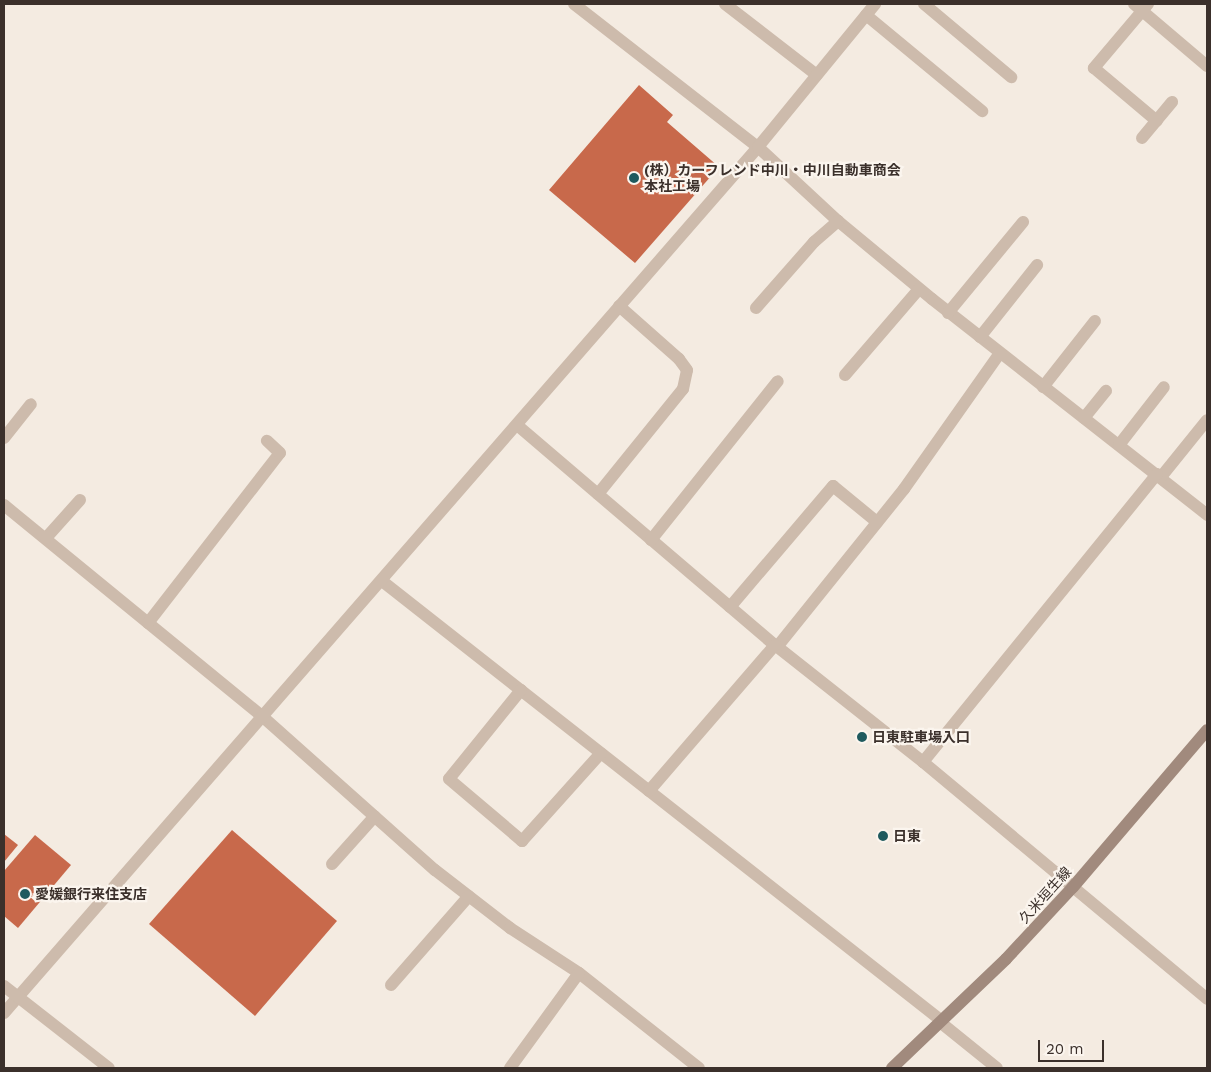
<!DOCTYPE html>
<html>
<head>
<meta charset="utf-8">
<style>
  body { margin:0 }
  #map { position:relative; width:1211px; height:1072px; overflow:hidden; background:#f4ebe1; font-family:"Work Sans","Noto Sans JP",sans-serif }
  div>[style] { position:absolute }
  .building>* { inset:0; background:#c8694b }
  .minor>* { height:12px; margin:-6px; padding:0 6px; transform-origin:6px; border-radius:6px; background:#cdbbac }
  .tertiary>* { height:12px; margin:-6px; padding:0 6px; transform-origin:6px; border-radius:6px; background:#cdbbac }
  .secondary>* { height:12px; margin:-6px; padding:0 6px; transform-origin:6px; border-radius:6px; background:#a18a7d }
  .dots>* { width:14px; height:14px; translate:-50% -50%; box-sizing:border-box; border:2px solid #fbf5ee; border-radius:50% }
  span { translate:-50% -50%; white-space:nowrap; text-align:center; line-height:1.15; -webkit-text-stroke:4.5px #fbf5ee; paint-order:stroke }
  .poi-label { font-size:14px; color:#3b302b; font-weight:700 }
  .left { translate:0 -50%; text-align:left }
  .street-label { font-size:14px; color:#3b302b }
  .frame { position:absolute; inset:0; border:5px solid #3b302b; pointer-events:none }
  .scale { position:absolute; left:1038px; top:1040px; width:66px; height:22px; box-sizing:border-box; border:2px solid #3b302b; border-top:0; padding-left:6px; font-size:15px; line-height:18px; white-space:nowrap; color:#3b302b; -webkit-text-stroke:4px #fbf5ee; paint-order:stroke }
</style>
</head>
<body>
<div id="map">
  <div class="building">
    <i style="clip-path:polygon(639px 85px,673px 115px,667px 122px,719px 167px,635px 263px,549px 190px)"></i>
    <i style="clip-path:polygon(232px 830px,337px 921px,255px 1016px,149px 924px)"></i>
    <i style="clip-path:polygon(4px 834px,18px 845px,4px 862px)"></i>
    <i style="clip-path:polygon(35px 835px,71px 865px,18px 928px,4px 916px,4px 871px)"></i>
  </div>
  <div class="minor">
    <i style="left:574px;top:4px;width:233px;rotate:37.9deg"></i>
    <i style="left:758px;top:147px;width:109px;rotate:42.8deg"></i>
    <i style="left:838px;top:221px;width:122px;rotate:39.7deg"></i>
    <i style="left:932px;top:299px;width:350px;rotate:38.1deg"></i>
    <i style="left:725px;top:4px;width:116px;rotate:37.7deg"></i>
    <i style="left:924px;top:4px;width:114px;rotate:40deg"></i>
    <i style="left:1134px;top:4px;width:96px;rotate:40.3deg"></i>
    <i style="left:1148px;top:4px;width:84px;rotate:130.2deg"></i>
    <i style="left:1094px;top:68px;width:82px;rotate:40.1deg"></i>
    <i style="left:866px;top:15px;width:151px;rotate:39.6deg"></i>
    <i style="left:1142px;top:138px;width:47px;rotate:-50.2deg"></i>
    <i style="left:756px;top:308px;width:88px;rotate:-48.7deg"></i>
    <i style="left:814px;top:242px;width:32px;rotate:-41deg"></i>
    <i style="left:948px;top:313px;width:118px;rotate:-50.5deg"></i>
    <i style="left:980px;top:337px;width:92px;rotate:-51.6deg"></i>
    <i style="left:845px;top:375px;width:113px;rotate:-49.3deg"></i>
    <i style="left:1043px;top:387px;width:84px;rotate:-51.8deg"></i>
    <i style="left:1084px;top:418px;width:35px;rotate:-51deg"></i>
    <i style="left:517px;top:425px;width:339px;rotate:40.5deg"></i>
    <i style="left:775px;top:645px;width:189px;rotate:38.3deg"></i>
    <i style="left:923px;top:762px;width:370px;rotate:39.8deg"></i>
    <i style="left:4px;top:438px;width:43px;rotate:-51.5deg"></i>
    <i style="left:1119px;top:445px;width:73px;rotate:-52.2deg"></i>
    <i style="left:1161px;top:477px;width:73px;rotate:-51.1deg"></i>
    <i style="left:598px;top:494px;width:135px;rotate:-51deg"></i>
    <i style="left:683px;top:389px;width:19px;rotate:-78deg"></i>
    <i style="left:687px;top:370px;width:14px;rotate:-126deg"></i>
    <i style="left:679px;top:359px;width:80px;rotate:-138.5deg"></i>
    <i style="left:4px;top:505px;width:335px;rotate:39.3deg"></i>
    <i style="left:263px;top:717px;width:230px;rotate:41.7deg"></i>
    <i style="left:435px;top:870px;width:95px;rotate:37.7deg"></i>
    <i style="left:510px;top:928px;width:82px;rotate:33.1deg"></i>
    <i style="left:579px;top:973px;width:153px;rotate:38.4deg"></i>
    <i style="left:46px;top:538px;width:51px;rotate:-48.2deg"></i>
    <i style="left:651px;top:540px;width:203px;rotate:-51.4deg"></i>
    <i style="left:382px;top:581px;width:712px;rotate:38.16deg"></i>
    <i style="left:730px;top:607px;width:159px;rotate:-49.6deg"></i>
    <i style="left:833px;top:486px;width:57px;rotate:39.3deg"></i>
    <i style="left:148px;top:623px;width:215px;rotate:-52.2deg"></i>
    <i style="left:280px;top:453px;width:18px;rotate:-137deg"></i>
    <i style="left:777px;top:647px;width:203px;rotate:-51.2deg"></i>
    <i style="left:904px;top:489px;width:166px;rotate:-54.8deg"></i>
    <i style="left:521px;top:690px;width:114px;rotate:129deg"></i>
    <i style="left:449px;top:779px;width:96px;rotate:40.3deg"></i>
    <i style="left:522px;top:841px;width:118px;rotate:-48.1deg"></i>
    <i style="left:923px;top:762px;width:371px;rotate:-50.9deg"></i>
    <i style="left:649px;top:791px;width:193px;rotate:-49.2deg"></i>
    <i style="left:332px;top:864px;width:64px;rotate:-48.1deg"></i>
    <i style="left:391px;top:985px;width:118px;rotate:-48.8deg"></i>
    <i style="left:4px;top:1013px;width:1148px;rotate:-48.95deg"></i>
    <i style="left:758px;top:147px;width:185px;rotate:-50.7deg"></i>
    <i style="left:940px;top:1022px;width:73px;rotate:38.9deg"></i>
    <i style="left:510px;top:1068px;width:117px;rotate:-54deg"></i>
  </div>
  <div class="tertiary">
    <i style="left:4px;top:986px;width:133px;rotate:38deg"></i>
  </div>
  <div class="secondary">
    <i style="left:892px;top:1068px;width:158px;rotate:-43.7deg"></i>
    <i style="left:1006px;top:959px;width:98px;rotate:-47.1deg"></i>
    <i style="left:1073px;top:887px;width:206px;rotate:-49.5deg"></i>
  </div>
  <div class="dots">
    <i style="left:634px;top:178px;background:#1f5a5e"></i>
    <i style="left:862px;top:737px;background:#1f5a5e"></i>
    <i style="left:883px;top:836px;background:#1f5a5e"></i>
    <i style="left:25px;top:894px;background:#1f5a5e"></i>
  </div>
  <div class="poi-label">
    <span class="left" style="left:644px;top:178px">(株）カーフレンド中川・中川自動車商会<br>本社工場</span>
    <span class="left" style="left:872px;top:737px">日東駐車場入口</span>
    <span class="left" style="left:893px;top:836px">日東</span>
    <span class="left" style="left:35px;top:894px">愛媛銀行来住支店</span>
  </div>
  <div class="street-label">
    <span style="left:1045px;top:895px;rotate:-48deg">久米垣生線</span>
  </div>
  <div class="frame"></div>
  <div class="scale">20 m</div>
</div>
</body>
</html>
